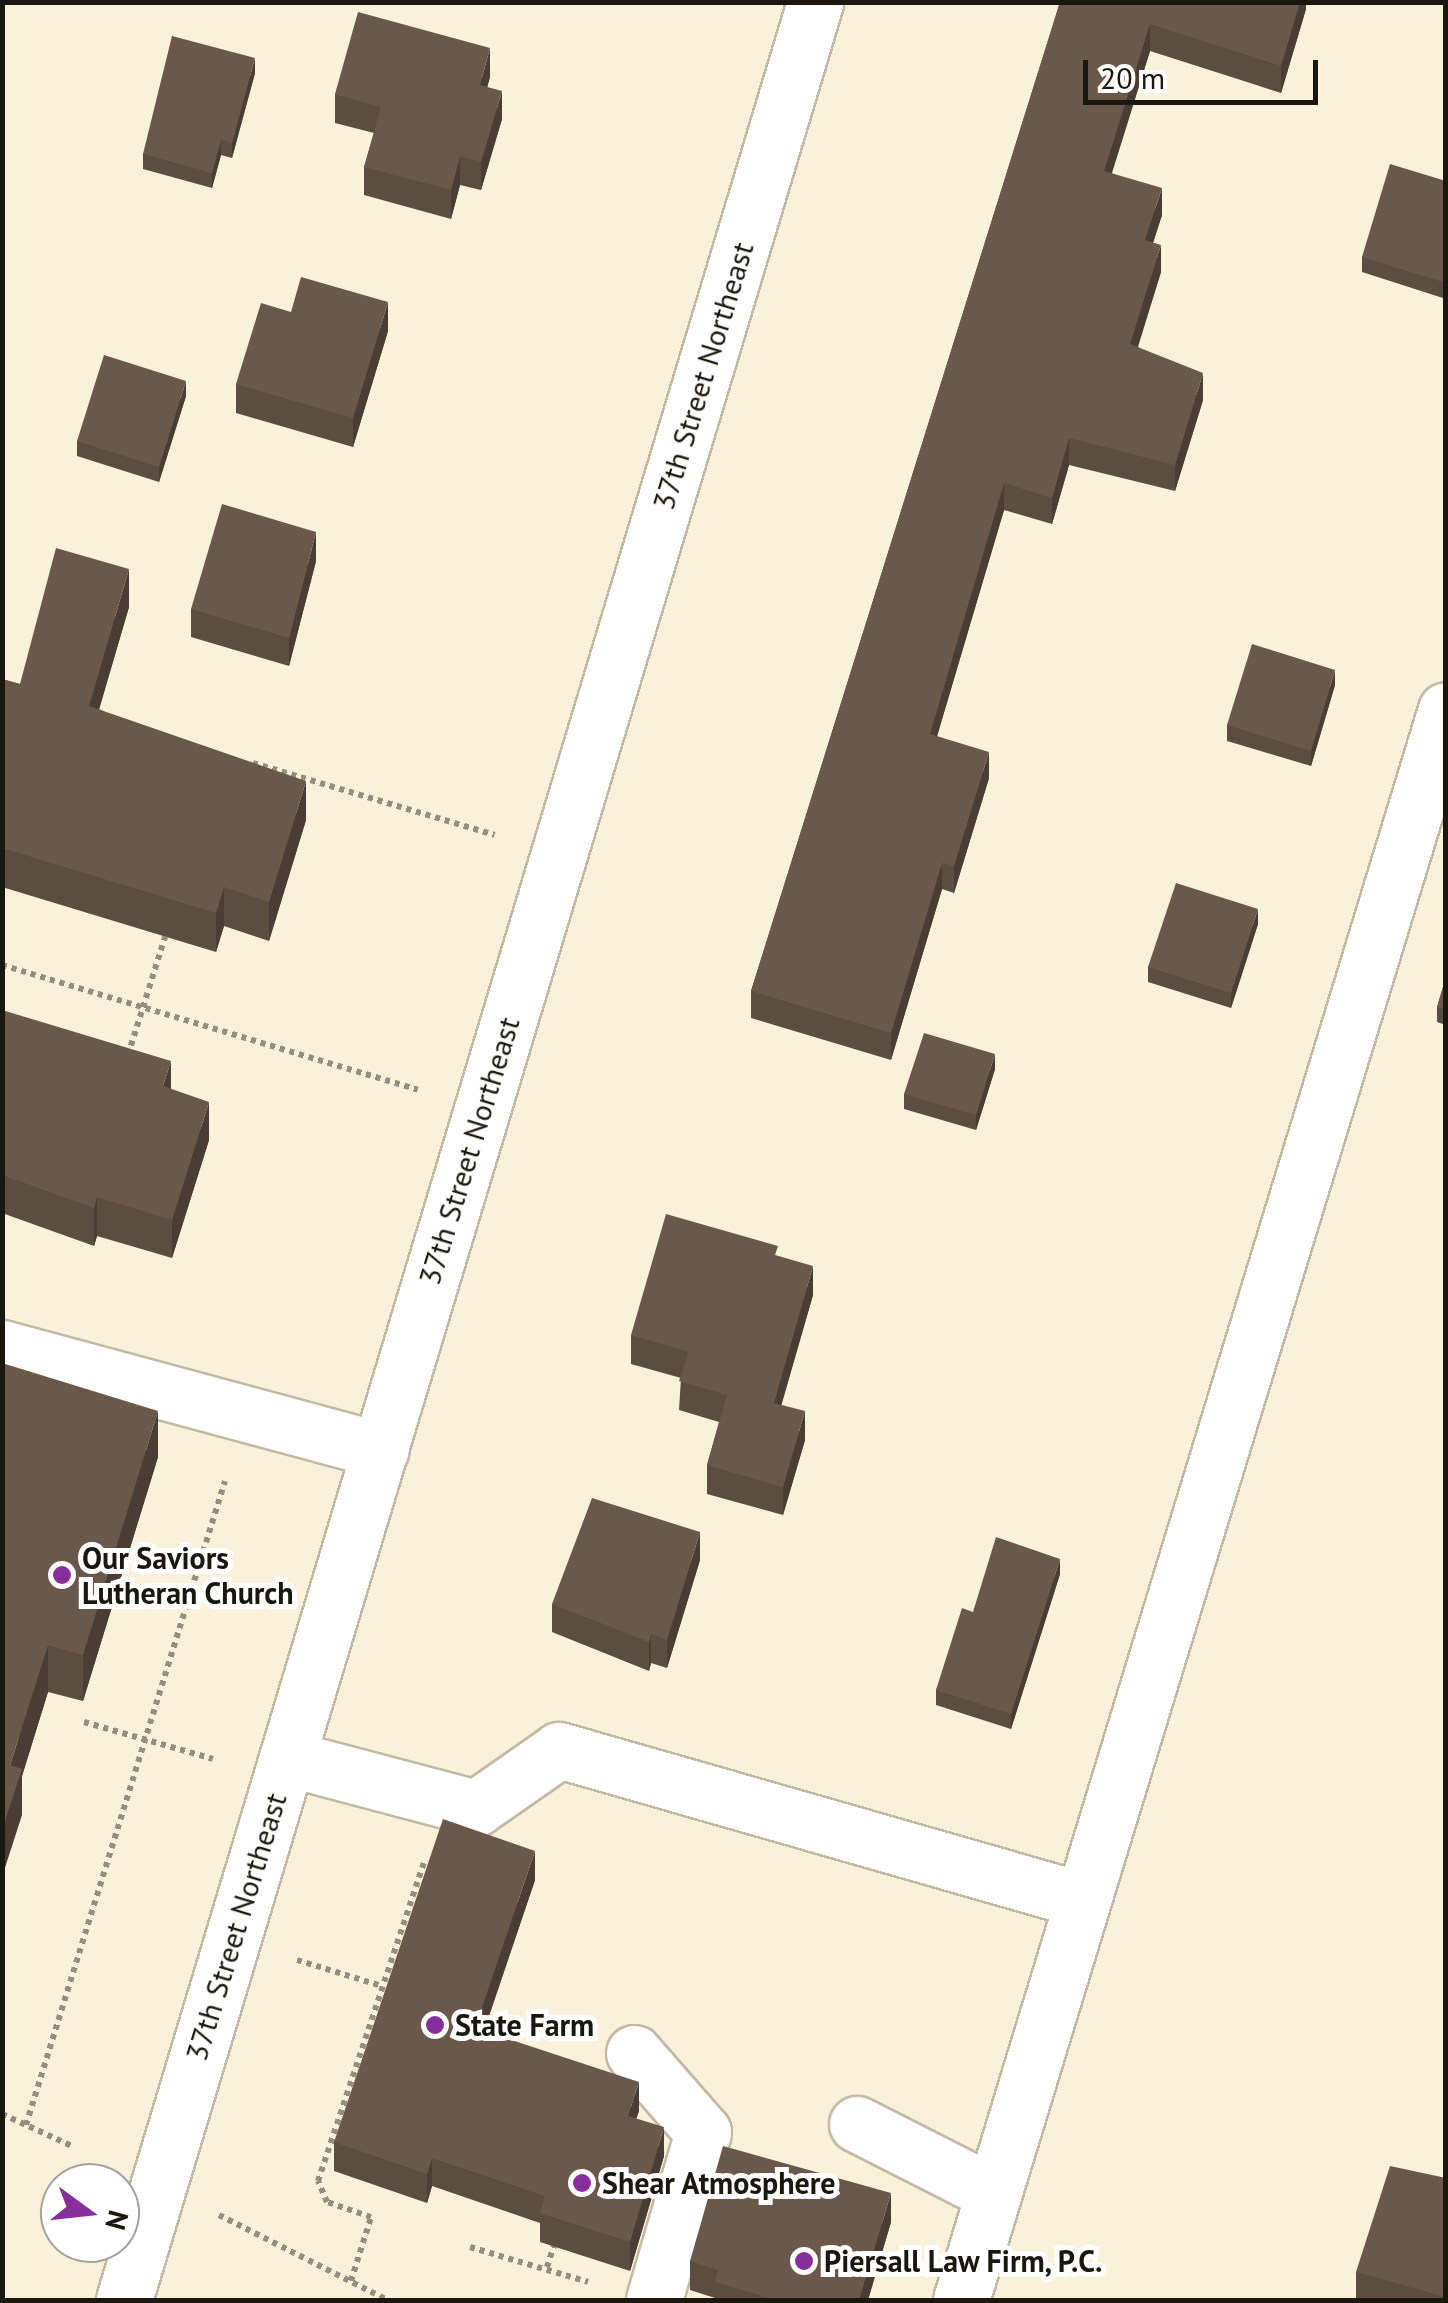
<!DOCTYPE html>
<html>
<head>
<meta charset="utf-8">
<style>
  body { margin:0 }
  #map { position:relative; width:1448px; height:2303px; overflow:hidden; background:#faf1da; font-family:"PT Sans",sans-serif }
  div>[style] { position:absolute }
  .path>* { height:6px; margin-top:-3px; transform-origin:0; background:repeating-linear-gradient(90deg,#948e7e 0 5px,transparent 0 10px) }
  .roads { filter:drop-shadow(2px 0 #c2b9a4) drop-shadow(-2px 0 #c2b9a4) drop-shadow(0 2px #c2b9a4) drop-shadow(0 -2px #c2b9a4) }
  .minor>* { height:55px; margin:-27.5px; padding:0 27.5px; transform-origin:27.5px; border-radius:27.5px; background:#fff }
  .wall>* { inset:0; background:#5b4d40 }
  .shaded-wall>* { inset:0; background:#4a3e34 }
  .building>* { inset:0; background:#6a594b }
  .dots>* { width:28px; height:28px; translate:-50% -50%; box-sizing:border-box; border:5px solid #fff; border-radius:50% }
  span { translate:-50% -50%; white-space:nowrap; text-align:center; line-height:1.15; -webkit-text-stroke:10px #fff; paint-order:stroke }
  .street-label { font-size:30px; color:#1a170f }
  .poi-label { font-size:30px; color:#1a170f; font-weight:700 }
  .left { translate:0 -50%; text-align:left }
  .frame { position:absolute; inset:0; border:5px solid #1a170f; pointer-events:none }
  .north { position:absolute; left:40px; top:2163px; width:100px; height:100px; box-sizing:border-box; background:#fff; border:2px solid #a3a29f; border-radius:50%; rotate:105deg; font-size:28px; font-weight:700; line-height:40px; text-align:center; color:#1a170f }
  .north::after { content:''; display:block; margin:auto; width:35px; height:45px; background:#862f9c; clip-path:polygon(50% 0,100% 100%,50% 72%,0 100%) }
  .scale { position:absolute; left:1083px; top:60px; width:235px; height:45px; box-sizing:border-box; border:5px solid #1a170f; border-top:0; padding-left:12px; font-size:30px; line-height:35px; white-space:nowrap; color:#1a170f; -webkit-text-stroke:8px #fff; paint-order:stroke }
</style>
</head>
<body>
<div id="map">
  <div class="path">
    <i style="left:253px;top:763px;width:252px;rotate:16.6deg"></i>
    <i style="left:2px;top:965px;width:434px;rotate:16.7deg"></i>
    <i style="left:128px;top:1055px;width:124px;rotate:-72.6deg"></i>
    <i style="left:84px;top:1722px;width:134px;rotate:16deg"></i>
    <i style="left:297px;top:1960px;width:89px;rotate:17deg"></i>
    <i style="left:2px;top:2114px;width:77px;rotate:24.6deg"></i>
    <i style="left:26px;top:2125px;width:674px;rotate:-72.83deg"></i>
    <i style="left:219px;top:2215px;width:188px;rotate:26.8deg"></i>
    <i style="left:470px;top:2247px;width:123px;rotate:16.5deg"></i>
    <i style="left:547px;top:2267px;width:22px;rotate:-72deg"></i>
    <i style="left:351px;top:2281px;width:67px;rotate:-72.6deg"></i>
    <i style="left:371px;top:2217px;width:46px;rotate:-161.2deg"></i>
    <i style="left:327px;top:2202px;width:23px;rotate:-113deg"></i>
    <i style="left:318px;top:2181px;width:336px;rotate:-71.6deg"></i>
  </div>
  <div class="roads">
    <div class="minor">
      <i style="left:2px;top:1348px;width:392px;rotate:15.1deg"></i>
      <i style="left:287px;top:1758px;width:196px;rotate:14.8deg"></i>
      <i style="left:476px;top:1808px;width:101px;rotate:-34.9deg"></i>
      <i style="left:559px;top:1750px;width:544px;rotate:16deg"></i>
      <i style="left:634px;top:2053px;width:105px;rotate:48.9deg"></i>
      <i style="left:703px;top:2132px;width:175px;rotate:106.3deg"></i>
      <i style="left:857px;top:2124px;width:153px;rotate:26.9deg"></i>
      <i style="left:124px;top:2300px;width:2400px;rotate:-73.26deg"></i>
      <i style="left:961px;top:2300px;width:1662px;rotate:-73.04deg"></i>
    </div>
  </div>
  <div class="wall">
    <i style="clip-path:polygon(1060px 2px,1306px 2px,1306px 9px,1281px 93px,1150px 51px,1112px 173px,1162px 215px,1153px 243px,1161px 272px,1138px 347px,1203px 400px,1175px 491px,1069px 465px,1052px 524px,1004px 510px,937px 736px,989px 778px,954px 893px,942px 889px,891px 1060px,751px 1018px,751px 991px)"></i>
    <i style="clip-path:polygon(255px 73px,232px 158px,221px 155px,212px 188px,143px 169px,143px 154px)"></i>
    <i style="clip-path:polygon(490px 77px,487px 87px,502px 119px,481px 190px,460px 185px,451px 219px,364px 195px,364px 167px,374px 133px,335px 123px,335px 94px)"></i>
    <i style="clip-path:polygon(1446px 181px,1446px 299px,1362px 272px,1362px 257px)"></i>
    <i style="clip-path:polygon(291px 312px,388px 331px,353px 447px,236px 413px,236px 384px)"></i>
    <i style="clip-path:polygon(186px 396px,159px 482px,77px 456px,77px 441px)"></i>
    <i style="clip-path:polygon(316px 561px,289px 666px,191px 637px,191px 609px)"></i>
    <i style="clip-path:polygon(129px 607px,99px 709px,306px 820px,269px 941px,224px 926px,216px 952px,2px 887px,2px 679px,20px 684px)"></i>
    <i style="clip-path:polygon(1335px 685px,1311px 766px,1227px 741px,1227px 725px)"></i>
    <i style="clip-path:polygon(1258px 924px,1231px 1008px,1148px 982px,1148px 967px)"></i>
    <i style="clip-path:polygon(1446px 977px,1446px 1025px,1437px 1022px,1437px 1007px)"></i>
    <i style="clip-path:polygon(2px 1010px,171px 1089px,209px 1140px,172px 1258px,97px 1236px,94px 1246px,2px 1213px)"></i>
    <i style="clip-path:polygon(995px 1069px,976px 1130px,904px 1109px,904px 1094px)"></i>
    <i style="clip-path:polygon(778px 1256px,813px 1295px,781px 1405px,805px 1440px,783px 1515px,707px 1494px,707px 1465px,719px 1422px,679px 1410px,681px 1378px,631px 1364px,631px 1335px)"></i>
    <i style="clip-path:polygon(2px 1363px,158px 1457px,83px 1701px,48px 1692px,22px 1776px,22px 1815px)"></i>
    <i style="clip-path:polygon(700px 1560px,667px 1668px,651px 1663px,649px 1671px,552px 1632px,552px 1604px)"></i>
    <i style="clip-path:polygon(1060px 1574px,1011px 1729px,936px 1705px,936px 1690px,973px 1612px)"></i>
    <i style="clip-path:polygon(535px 1880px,484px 2031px,639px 2111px,636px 2118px,664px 2156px,630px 2271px,540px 2242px,540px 2223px,432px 2186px,427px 2203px,334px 2171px,334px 2142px)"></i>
    <i style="clip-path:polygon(1446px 2178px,1446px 2300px,1356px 2300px,1356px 2272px)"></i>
    <i style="clip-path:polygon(891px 2222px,868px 2300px,715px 2300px,715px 2298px,690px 2290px,690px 2261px)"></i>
  </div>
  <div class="shaded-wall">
    <i style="clip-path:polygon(1300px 2px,1306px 2px,1306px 9px,1281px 93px,1281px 66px)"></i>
    <i style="clip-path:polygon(1150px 24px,1150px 51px,1104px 197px,1104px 171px)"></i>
    <i style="clip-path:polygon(490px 48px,490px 77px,480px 114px,480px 85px)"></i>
    <i style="clip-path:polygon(255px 58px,255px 73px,232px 158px,232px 143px)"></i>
    <i style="clip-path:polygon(502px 91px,502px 119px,481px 190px,481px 162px)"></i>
    <i style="clip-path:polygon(221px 140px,221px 155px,212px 188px,212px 173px)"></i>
    <i style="clip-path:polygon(460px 156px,460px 185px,451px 219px,451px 190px)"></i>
    <i style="clip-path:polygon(1162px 188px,1162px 215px,1145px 267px,1145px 240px)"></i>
    <i style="clip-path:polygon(1161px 245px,1161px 272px,1130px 370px,1130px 344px)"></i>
    <i style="clip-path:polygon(388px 302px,388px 331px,353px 447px,353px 418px)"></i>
    <i style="clip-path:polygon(1203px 373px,1203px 400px,1175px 491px,1175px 465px)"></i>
    <i style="clip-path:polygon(186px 381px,186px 396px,159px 482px,159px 467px)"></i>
    <i style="clip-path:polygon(1069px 438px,1069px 465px,1052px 524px,1052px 498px)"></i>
    <i style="clip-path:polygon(1004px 483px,1004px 510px,930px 760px,930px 734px)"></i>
    <i style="clip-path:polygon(316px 532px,316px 561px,289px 666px,289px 638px)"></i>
    <i style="clip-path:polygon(129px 569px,129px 607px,89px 744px,89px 706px)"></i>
    <i style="clip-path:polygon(1335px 670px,1335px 685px,1311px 766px,1311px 751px)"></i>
    <i style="clip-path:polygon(989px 752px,989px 778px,954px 893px,954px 866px)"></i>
    <i style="clip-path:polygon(306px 781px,306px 820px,269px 941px,269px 902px)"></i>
    <i style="clip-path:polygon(942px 863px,942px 889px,891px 1060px,891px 1033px)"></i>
    <i style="clip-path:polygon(224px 887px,224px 926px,216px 952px,216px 913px)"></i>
    <i style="clip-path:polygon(1258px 909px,1258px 924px,1231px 1008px,1231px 993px)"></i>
    <i style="clip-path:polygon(995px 1054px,995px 1069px,976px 1130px,976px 1115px)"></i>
    <i style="clip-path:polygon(171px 1061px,171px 1100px,163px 1086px)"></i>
    <i style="clip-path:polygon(209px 1102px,209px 1140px,172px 1258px,172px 1220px)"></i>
    <i style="clip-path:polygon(97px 1197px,97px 1236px,94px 1246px,94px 1208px)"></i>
    <i style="clip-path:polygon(813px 1266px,813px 1295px,774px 1431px,774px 1403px)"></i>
    <i style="clip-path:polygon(158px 1411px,158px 1457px,83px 1701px,83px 1655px)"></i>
    <i style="clip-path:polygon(805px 1411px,805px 1440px,783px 1515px,783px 1487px)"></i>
    <i style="clip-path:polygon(700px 1532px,700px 1560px,667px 1668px,667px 1640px)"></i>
    <i style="clip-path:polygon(1060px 1559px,1060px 1574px,1011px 1729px,1011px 1714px)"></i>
    <i style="clip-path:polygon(651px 1634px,651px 1663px,649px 1671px,649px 1642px)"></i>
    <i style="clip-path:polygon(48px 1645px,48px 1692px,22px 1776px,22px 1815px,2px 1877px,2px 1830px,10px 1765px)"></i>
    <i style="clip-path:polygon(535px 1851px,535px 1880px,475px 2057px,475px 2028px)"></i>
    <i style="clip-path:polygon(639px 2082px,639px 2111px,628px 2144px,628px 2116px)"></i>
    <i style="clip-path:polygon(664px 2127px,664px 2156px,630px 2271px,630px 2242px)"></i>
    <i style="clip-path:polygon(432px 2158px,432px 2186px,427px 2203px,427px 2174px)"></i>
    <i style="clip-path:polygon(891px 2193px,891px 2222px,868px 2300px,859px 2300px)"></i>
  </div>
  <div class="building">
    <i style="clip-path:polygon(1060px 2px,1300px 2px,1281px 66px,1150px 24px,1104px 171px,1162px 188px,1145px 240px,1161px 245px,1130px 344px,1203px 373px,1175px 465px,1069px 438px,1052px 498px,1004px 483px,930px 734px,989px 752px,954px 866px,942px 863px,891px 1033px,751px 991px)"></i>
    <i style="clip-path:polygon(358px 12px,490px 48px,480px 85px,502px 91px,481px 162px,460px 156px,451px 190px,364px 167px,381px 107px,335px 94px)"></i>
    <i style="clip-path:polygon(172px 36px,255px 58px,232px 143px,221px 140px,212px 173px,143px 154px)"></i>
    <i style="clip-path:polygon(1390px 164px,1446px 181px,1446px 283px,1362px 257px)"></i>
    <i style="clip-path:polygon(301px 277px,388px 302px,353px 418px,236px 384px,261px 303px,291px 312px)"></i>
    <i style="clip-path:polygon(104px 355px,186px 381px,159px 467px,77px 441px)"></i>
    <i style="clip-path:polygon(222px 504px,316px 532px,289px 638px,191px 609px)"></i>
    <i style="clip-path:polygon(56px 548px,129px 569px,89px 706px,306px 781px,269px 902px,224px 887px,216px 913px,2px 848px,2px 679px,20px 684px)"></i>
    <i style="clip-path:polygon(1252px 644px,1335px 670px,1311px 751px,1227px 725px)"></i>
    <i style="clip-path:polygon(1176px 883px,1258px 909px,1231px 993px,1148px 967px)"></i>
    <i style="clip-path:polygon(1446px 977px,1446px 1010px,1437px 1007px)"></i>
    <i style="clip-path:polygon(2px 1010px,171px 1061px,163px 1086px,209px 1102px,172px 1220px,97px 1197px,94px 1208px,2px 1175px)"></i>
    <i style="clip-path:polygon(924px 1033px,995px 1054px,976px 1115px,904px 1094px)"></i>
    <i style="clip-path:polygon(666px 1214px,778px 1246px,775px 1255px,813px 1266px,774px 1403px,805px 1411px,783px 1487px,707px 1465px,727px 1395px,679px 1381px,689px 1352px,631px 1335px)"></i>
    <i style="clip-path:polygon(2px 1363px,158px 1411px,83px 1655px,48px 1645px,10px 1765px,22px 1769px,2px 1830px)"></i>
    <i style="clip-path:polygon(592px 1498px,700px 1532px,667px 1640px,651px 1634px,649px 1642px,552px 1604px)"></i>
    <i style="clip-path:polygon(996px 1537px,1060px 1559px,1011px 1714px,936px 1690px,962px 1608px,973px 1612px)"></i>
    <i style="clip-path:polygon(443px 1819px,535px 1851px,475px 2028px,639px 2082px,628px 2116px,664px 2127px,630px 2242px,540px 2213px,545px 2196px,432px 2158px,427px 2174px,334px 2142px)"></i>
    <i style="clip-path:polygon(723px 2146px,891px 2193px,859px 2300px,777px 2300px,715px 2282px,718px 2270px,690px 2261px)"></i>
    <i style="clip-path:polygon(1390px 2166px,1446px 2178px,1446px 2297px,1356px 2272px)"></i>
  </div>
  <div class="dots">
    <i style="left:62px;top:1575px;background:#862f9c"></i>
    <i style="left:435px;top:2025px;background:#862f9c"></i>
    <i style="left:582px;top:2183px;background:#862f9c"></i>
    <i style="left:804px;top:2261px;background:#862f9c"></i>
  </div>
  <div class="street-label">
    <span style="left:703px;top:376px;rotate:-73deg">37th Street Northeast</span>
    <span style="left:469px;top:1151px;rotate:-73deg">37th Street Northeast</span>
    <span style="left:236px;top:1927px;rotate:-73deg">37th Street Northeast</span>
  </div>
  <div class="poi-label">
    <span class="left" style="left:82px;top:1575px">Our Saviors<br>Lutheran Church</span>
    <span class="left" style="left:455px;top:2025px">State Farm</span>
    <span class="left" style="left:602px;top:2183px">Shear Atmosphere</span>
    <span class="left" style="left:824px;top:2261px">Piersall Law Firm, P.C.</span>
  </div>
  <div class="frame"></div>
  <div class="north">N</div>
  <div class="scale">20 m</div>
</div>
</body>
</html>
